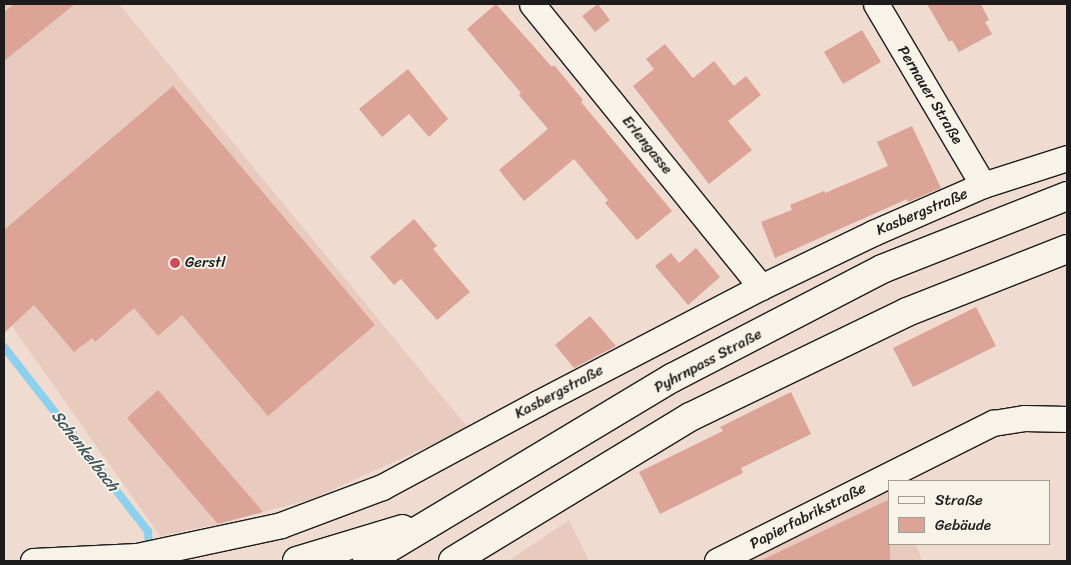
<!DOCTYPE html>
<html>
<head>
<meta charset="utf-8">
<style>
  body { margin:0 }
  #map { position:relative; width:1071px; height:565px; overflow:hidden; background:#efdbd0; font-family:Sriracha,sans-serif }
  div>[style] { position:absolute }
  .built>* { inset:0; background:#e9cabf }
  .stream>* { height:8px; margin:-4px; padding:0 4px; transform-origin:4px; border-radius:4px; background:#8bd0ec }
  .building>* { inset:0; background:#dca397 }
  .roads { filter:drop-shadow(1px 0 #1c1c1c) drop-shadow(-1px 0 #1c1c1c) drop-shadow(0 1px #1c1c1c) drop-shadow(0 -1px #1c1c1c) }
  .street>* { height:25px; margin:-12.5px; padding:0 12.5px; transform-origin:12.5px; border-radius:12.5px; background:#f7f3e8 }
  .primary>* { height:28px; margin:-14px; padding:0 14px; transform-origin:14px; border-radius:14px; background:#f7f3e8 }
  .dots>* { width:14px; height:14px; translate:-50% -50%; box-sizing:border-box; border:2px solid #f7f3e8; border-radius:50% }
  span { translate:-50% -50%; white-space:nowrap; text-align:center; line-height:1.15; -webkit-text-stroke:4px #f7f3e8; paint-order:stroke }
  .street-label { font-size:15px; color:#1c1c1c }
  .poi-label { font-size:15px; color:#1c1c1c }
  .left { translate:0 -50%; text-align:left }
  .water-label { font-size:16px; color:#3d525a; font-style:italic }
  .frame { position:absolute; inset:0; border:5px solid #1c1c1c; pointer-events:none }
  .legend { position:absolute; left:888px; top:480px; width:162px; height:65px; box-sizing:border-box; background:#f7f3e8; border:1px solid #9f9d96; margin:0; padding:6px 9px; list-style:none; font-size:15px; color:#1c1c1c }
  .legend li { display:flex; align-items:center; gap:10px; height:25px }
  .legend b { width:25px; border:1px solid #9f9d96 }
</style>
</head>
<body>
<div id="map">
  <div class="built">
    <i style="clip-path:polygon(4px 4px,119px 4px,468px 428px,312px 499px,218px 524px,160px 536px,4px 315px)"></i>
    <i style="clip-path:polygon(890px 490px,890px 544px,916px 544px,922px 561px,733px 561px)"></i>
    <i style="clip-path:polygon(569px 520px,589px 561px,508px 561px)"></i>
  </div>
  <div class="stream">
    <i style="left:4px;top:347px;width:234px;rotate:52deg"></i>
    <i style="left:148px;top:531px;width:20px;rotate:87deg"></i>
  </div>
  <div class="building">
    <i style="clip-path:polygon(14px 4px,75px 4px,4px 61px,4px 12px)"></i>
    <i style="clip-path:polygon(496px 4px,552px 67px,554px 65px,583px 100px,581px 102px,672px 211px,637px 240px,605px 203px,608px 200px,574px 159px,524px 201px,499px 170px,548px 129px,519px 95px,521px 93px,467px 29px)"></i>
    <i style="clip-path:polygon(598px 4px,610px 20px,595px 32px,582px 16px)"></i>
    <i style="clip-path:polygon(927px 4px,981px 4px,989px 20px,985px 22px,992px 34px,959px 52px,952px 40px,949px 42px)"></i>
    <i style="clip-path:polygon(862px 30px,881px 62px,843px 84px,824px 52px)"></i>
    <i style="clip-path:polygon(665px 44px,693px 78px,714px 61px,734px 86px,746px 76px,761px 95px,728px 121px,752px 150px,709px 184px,633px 86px,654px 69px,646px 59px)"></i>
    <i style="clip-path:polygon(408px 69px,448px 119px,429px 137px,409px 114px,382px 137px,359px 109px)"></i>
    <i style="clip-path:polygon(173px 86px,375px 325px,268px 416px,182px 315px,158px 336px,134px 308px,95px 342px,92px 338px,74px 352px,34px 305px,4px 333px,4px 230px)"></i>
    <i style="clip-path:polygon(912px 126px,941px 188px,908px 202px,907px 199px,775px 258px,761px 222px,792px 210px,790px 205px,824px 191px,825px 193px,888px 166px,877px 142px)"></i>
    <i style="clip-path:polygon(414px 219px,437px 246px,433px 249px,470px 292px,437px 320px,401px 279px,394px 285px,370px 257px)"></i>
    <i style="clip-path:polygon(696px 248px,720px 277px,688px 305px,655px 266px,671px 253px,679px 263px)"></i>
    <i style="clip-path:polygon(976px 307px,996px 346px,913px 387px,893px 348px)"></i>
    <i style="clip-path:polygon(590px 316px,616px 346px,574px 368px,555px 345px)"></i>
    <i style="clip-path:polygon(158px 390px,263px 512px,218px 524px,127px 418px)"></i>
    <i style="clip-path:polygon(791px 392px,811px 434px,741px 468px,743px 473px,660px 514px,639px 472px,723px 431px,720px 427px)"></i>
    <i style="clip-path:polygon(890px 499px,890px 561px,760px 561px)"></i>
  </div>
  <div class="roads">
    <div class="street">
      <i style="left:532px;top:4px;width:364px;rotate:51deg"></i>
      <i style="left:876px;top:4px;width:210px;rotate:59.4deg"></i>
      <i style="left:33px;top:561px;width:104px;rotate:-2.8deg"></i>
      <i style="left:137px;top:556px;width:147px;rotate:-12.1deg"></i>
      <i style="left:281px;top:525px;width:108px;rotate:-20.6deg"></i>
      <i style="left:382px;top:487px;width:177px;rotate:-28.3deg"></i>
      <i style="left:538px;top:403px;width:251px;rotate:-27.5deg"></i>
      <i style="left:761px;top:287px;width:124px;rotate:-25.7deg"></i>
      <i style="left:873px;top:233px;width:120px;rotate:-23.6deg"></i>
      <i style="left:983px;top:185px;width:88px;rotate:-17.8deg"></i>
      <i style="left:717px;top:561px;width:309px;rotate:-26.6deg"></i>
      <i style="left:993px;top:423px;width:31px;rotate:-9deg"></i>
      <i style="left:1024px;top:418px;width:43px;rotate:1.3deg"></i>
    </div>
    <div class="primary">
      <i style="left:297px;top:561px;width:110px;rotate:-16.9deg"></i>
      <i style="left:367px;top:561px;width:356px;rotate:-31deg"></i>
      <i style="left:672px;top:378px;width:237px;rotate:-27.4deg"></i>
      <i style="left:882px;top:269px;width:199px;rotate:-21.5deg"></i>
      <i style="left:453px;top:561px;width:277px;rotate:-31.3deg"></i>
      <i style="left:690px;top:417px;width:241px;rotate:-25.8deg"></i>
      <i style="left:907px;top:312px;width:172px;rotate:-21.5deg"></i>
    </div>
  </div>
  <div class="dots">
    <i style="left:175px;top:263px;background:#d1495b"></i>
  </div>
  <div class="street-label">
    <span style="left:930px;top:95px;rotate:59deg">Pernauer Straße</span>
    <span style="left:647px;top:145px;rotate:51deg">Erlengasse</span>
    <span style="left:922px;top:212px;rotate:-23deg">Kasbergstraße</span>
    <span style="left:708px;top:361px;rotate:-28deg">Pyhrnpass Straße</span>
    <span style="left:559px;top:392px;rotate:-28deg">Kasbergstraße</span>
    <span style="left:808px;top:516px;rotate:-27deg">Papierfabrikstraße</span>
  </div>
  <div class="poi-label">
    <span class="left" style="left:185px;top:263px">Gerstl</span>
  </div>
  <div class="water-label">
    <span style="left:85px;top:451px;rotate:52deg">Schenkelbach</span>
  </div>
  <div class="frame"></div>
  <ul class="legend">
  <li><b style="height:6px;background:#f7f3e8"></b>Straße</li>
  <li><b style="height:14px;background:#dca397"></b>Gebäude</li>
  </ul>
</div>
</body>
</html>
